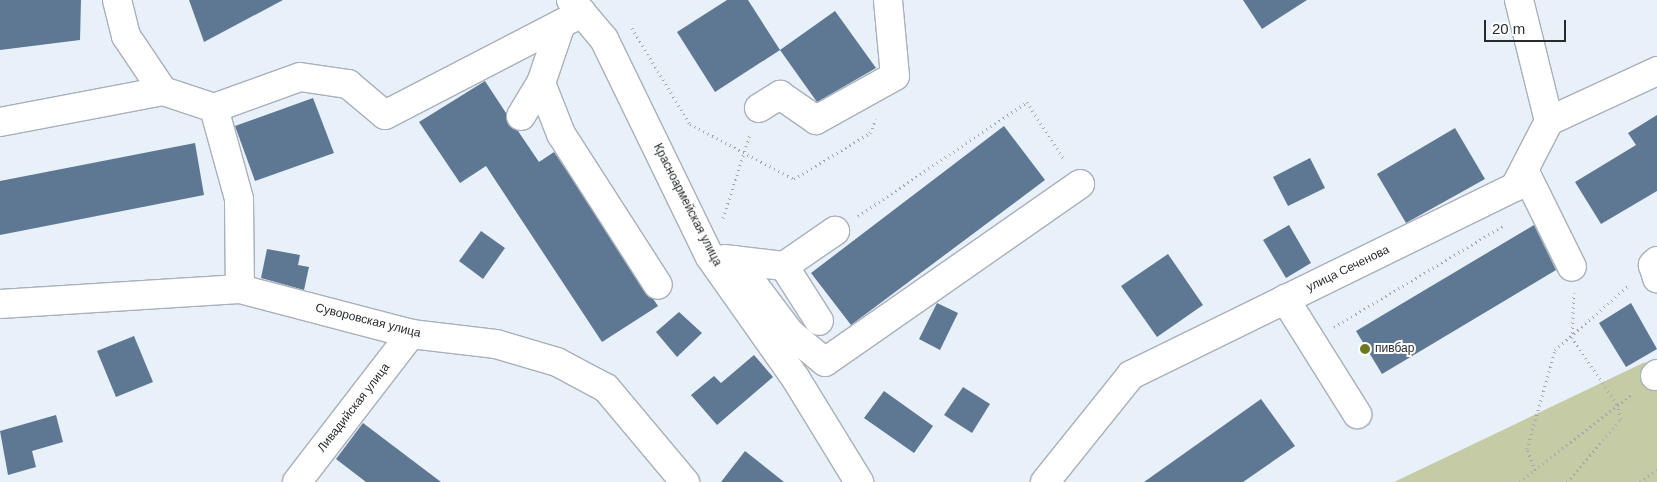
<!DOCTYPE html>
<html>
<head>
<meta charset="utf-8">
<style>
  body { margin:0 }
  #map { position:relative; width:1657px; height:482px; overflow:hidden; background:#e8f0f9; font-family:Helvetica,sans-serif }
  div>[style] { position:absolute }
  .green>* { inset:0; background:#c5cba5 }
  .building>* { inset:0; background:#5e7893 }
  .path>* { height:3px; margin-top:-1.5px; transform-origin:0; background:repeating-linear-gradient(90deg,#a0a6ad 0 1px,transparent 0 5px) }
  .roads { filter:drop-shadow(1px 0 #a9b0b9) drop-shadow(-1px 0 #a9b0b9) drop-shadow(0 1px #a9b0b9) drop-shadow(0 -1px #a9b0b9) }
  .minor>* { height:28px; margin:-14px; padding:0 14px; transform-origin:14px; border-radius:14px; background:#fff }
  .dots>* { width:14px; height:14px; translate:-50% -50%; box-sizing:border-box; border:2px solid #fff; border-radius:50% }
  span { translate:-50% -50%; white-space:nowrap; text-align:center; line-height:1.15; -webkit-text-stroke:4px #fff; paint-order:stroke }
  .street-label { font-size:12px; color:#282b2e }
  .poi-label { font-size:12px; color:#282b2e }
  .left { translate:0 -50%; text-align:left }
  .scale { position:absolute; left:1484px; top:20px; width:82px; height:22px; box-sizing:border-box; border:2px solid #282b2e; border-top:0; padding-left:6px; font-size:15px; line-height:18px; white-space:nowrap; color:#282b2e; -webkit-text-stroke:4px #fff; paint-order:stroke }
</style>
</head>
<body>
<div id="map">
  <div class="green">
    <i style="clip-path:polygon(1657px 360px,1657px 482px,1394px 482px,1643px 363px)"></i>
  </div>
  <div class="building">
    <i style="clip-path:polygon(0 0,81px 0,80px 40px,0 50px)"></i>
    <i style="clip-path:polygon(189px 0,283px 0,204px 42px)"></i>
    <i style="clip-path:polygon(727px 0,748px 0,780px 50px,715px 92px,677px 32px)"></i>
    <i style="clip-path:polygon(1243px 0,1307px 0,1262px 29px)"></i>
    <i style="clip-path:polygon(835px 11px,876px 68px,817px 102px,780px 50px)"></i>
    <i style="clip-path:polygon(485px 81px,506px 113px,508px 124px,518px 131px,539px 162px,554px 152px,658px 306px,602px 342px,486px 166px,460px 183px,419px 122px)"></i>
    <i style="clip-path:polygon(313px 98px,334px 153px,255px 181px,235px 126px)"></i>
    <i style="clip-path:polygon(1657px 115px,1657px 191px,1601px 224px,1575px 182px,1636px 145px,1628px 133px)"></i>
    <i style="clip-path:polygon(1004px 126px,1045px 180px,851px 325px,811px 273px)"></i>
    <i style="clip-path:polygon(1455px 128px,1485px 179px,1406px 223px,1377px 174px)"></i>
    <i style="clip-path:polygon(195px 143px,204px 195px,0 235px,0 181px)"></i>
    <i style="clip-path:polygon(1310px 158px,1325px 188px,1288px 206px,1273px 177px)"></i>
    <i style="clip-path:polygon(1289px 225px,1311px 263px,1286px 278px,1263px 240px)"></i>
    <i style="clip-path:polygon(1534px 225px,1556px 270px,1382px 374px,1356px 331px)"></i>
    <i style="clip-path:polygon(481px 231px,505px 248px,483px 279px,459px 261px)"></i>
    <i style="clip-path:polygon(267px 249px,300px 255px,298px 265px,309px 267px,304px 290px,261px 278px)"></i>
    <i style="clip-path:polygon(1168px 254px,1203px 305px,1157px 337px,1121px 286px)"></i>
    <i style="clip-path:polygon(937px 303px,958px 313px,940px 350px,919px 339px)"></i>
    <i style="clip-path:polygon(1631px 303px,1657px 349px,1626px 367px,1599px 323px)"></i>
    <i style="clip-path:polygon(679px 312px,702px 333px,677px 357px,656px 332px)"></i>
    <i style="clip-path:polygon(134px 336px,153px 382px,116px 397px,97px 351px)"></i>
    <i style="clip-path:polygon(754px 355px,773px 377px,717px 425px,691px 395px,714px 376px,721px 383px)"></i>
    <i style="clip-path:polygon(963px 387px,990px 404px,972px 433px,944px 415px)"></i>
    <i style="clip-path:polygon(884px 391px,933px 426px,914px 453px,864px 418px)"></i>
    <i style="clip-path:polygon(1261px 399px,1295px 446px,1243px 482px,1144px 482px)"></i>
    <i style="clip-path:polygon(56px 415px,63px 442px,32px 451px,36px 467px,8px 475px,0 431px)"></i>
    <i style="clip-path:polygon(363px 423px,441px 482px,366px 482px,336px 459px)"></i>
    <i style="clip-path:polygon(745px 451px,784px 482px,721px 482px)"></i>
  </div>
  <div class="path">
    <i style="left:632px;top:28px;width:112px;rotate:58.9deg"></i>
    <i style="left:690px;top:124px;width:118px;rotate:27.9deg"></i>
    <i style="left:794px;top:179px;width:89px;rotate:-31.2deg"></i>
    <i style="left:870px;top:133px;width:15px;rotate:-67deg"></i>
    <i style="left:858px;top:216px;width:204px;rotate:-34deg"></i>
    <i style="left:1027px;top:102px;width:70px;rotate:57.2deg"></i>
    <i style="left:723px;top:218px;width:88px;rotate:-72.2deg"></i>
    <i style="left:1334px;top:327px;width:197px;rotate:-30.9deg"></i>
    <i style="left:1535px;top:470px;width:125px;rotate:-38.2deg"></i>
    <i style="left:1520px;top:482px;width:19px;rotate:-39deg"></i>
    <i style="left:1535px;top:470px;width:22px;rotate:-111deg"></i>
    <i style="left:1527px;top:449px;width:103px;rotate:-74.2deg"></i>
    <i style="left:1555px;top:350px;width:98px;rotate:-41.3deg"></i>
    <i style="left:1567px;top:482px;width:83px;rotate:-49.4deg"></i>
    <i style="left:1621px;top:419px;width:16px;rotate:-105deg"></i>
    <i style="left:1617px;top:404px;width:80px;rotate:-124.3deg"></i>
    <i style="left:1572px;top:338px;width:45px;rotate:-87.5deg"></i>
    <i style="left:1640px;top:482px;width:21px;rotate:-35deg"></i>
  </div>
  <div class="roads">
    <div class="minor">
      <i style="left:117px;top:0;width:37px;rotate:76deg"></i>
      <i style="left:126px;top:36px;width:66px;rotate:56.1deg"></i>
      <i style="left:571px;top:0;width:51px;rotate:49.8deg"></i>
      <i style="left:604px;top:39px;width:242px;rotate:64.1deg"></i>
      <i style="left:710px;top:257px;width:149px;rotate:54.8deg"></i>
      <i style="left:796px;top:379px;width:121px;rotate:58.5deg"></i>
      <i style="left:1519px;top:0;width:125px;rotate:76.1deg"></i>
      <i style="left:561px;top:24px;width:62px;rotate:108.7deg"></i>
      <i style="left:541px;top:83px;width:55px;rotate:68.6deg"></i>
      <i style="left:561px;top:134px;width:179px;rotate:57.3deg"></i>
      <i style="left:214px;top:108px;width:91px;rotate:-19.8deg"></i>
      <i style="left:300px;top:77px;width:49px;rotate:8.3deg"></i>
      <i style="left:348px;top:84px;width:48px;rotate:40deg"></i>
      <i style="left:385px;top:115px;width:222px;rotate:-27.4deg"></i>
      <i style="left:759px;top:108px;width:25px;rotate:-32deg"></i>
      <i style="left:780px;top:95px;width:44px;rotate:34.8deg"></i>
      <i style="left:816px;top:120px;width:90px;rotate:-29.1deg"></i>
      <i style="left:895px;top:76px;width:76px;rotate:-95.3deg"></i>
      <i style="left:521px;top:116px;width:39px;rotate:-59deg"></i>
      <i style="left:0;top:122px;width:166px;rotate:-10.8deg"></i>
      <i style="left:163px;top:91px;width:54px;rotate:18.4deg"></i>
      <i style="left:214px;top:108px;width:94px;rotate:74.6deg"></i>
      <i style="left:239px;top:199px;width:90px;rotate:89.4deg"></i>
      <i style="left:1524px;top:170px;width:108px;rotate:63.7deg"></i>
      <i style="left:724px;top:259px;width:60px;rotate:6.7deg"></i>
      <i style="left:784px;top:266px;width:62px;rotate:-34.5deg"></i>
      <i style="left:735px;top:260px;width:91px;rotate:53deg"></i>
      <i style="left:790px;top:333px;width:45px;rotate:39.6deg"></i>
      <i style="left:825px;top:362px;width:311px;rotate:-34.9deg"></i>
      <i style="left:1657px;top:261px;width:6px;rotate:135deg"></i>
      <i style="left:1653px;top:265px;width:14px;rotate:73deg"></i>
      <i style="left:784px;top:266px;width:65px;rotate:57.5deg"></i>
      <i style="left:1285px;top:299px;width:136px;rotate:57.9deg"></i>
      <i style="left:0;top:304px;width:240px;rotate:-3.6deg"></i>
      <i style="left:240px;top:289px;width:177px;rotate:14.7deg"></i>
      <i style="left:411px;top:334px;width:86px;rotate:6.7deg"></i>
      <i style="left:496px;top:344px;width:64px;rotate:16.4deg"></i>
      <i style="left:557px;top:362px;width:55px;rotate:28deg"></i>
      <i style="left:606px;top:388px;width:123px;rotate:50deg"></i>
      <i style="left:1655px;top:376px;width:3px;rotate:-45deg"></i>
      <i style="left:297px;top:482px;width:187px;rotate:-52.4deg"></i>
      <i style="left:1045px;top:482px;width:137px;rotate:-51.2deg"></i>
      <i style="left:1131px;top:375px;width:428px;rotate:-26.1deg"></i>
      <i style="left:1515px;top:187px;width:74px;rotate:-62.7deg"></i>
      <i style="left:1549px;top:121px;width:119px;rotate:-24.8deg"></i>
    </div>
  </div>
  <div class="dots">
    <i style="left:1365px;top:349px;background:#6e7620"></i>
  </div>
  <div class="street-label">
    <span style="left:687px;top:205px;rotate:63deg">Красноармейская улица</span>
    <span style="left:1348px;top:269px;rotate:-26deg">улица Сеченова</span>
    <span style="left:368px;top:321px;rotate:14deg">Суворовская улица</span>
    <span style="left:354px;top:408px;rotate:-52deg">Ливадийская улица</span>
  </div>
  <div class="poi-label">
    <span class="left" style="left:1375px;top:349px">пивбар</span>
  </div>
  <div class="scale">20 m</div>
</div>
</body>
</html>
